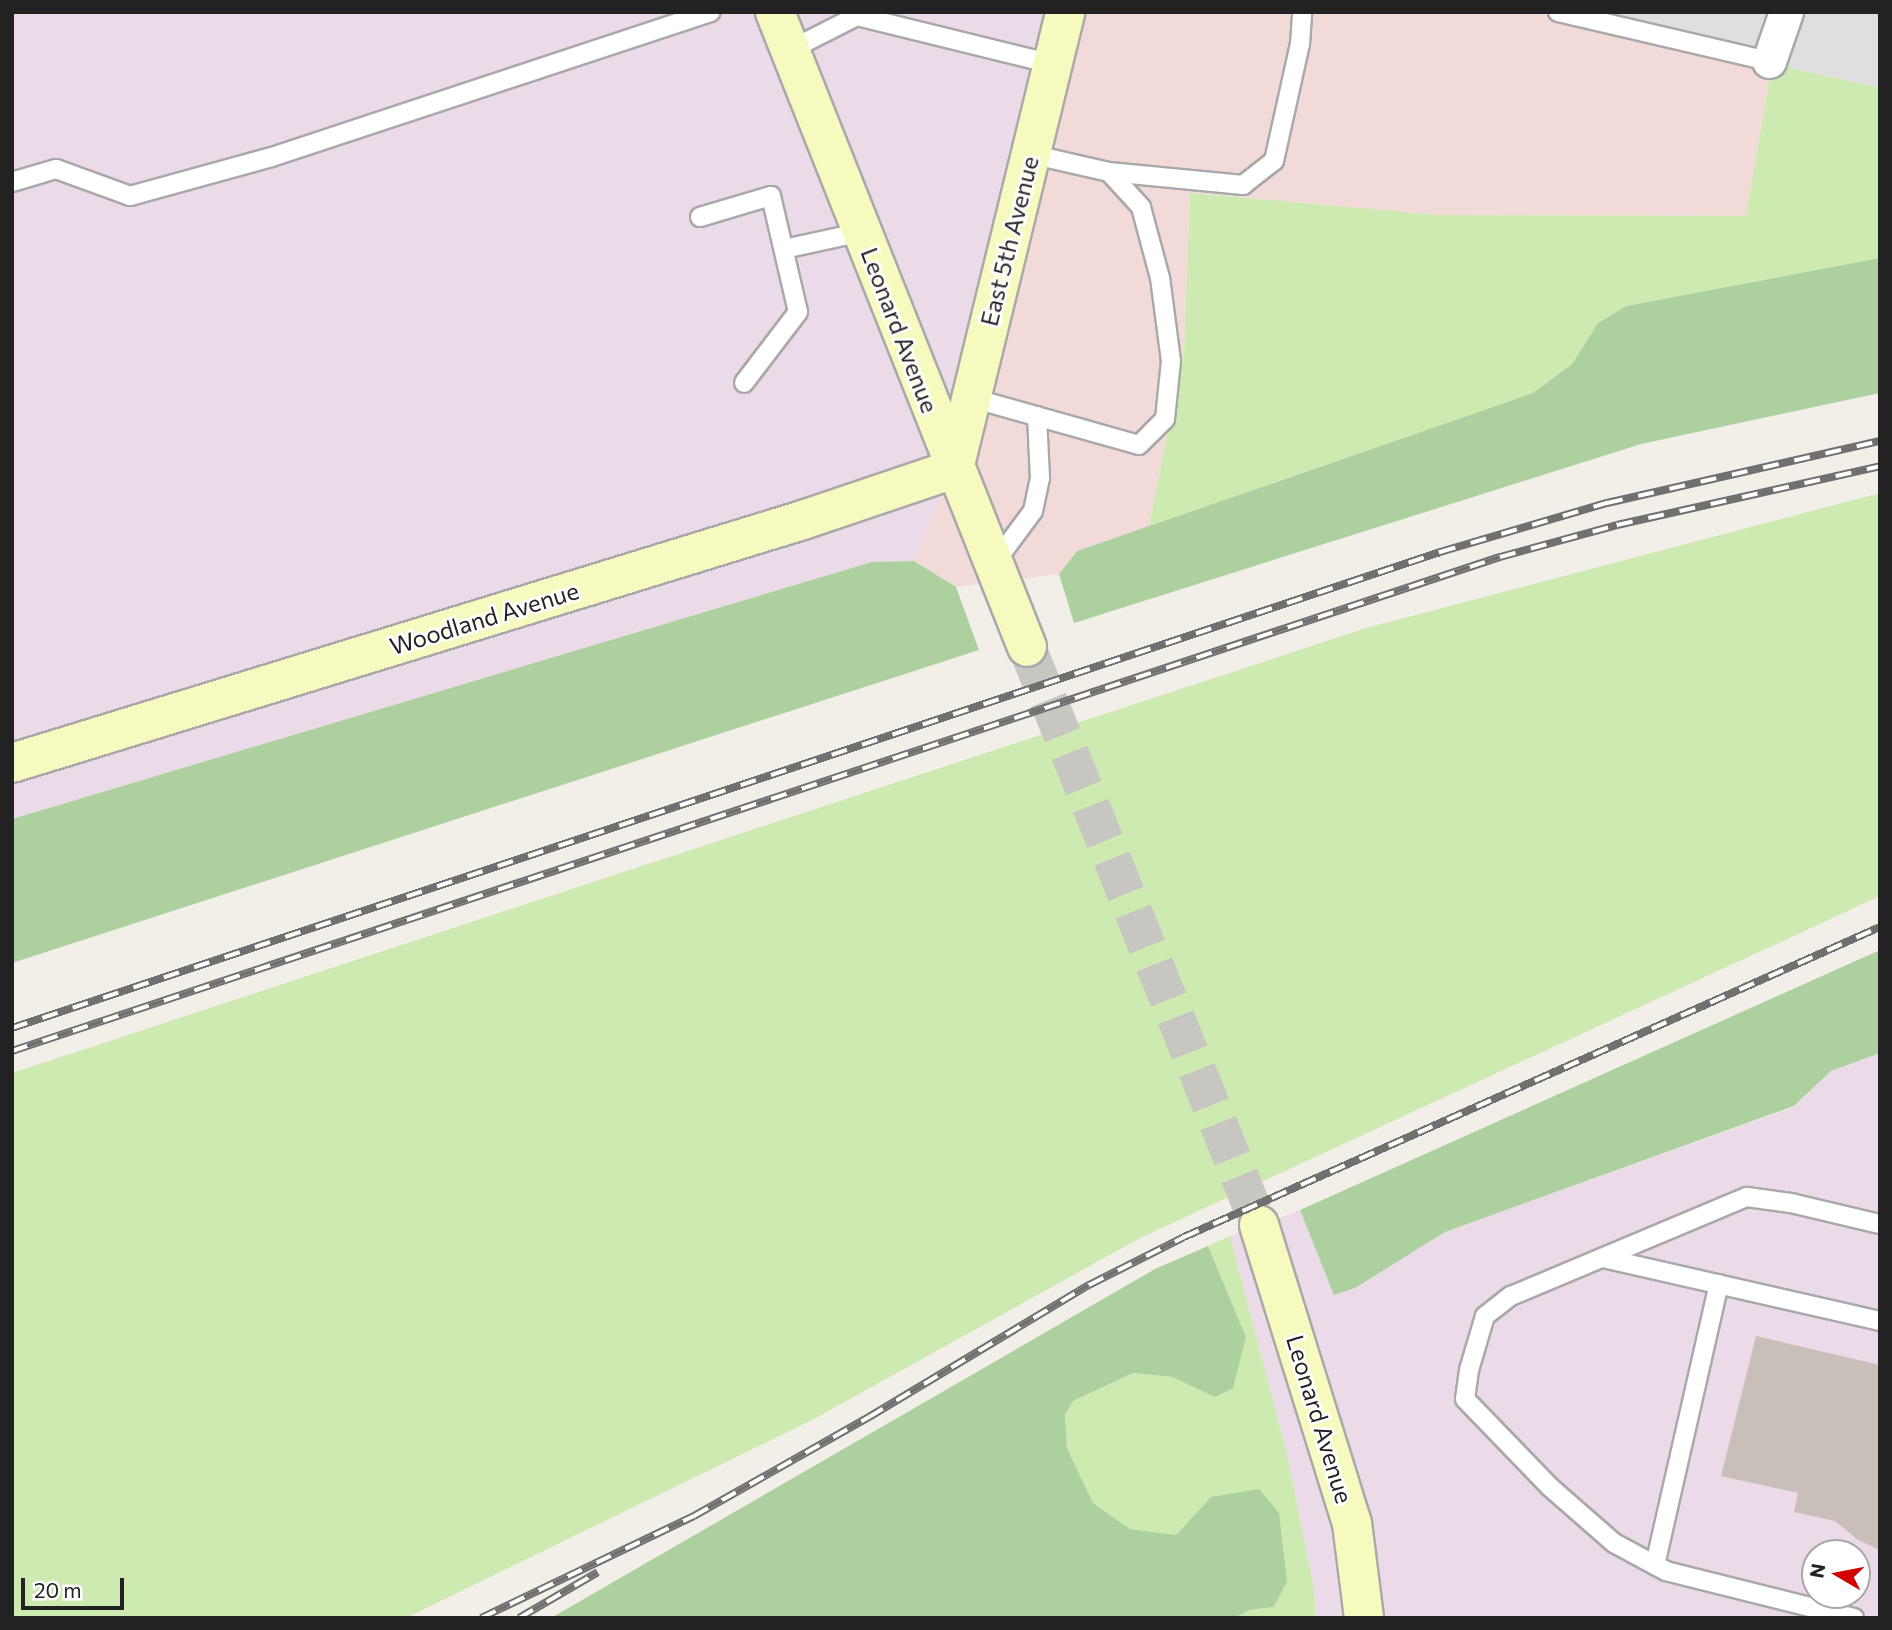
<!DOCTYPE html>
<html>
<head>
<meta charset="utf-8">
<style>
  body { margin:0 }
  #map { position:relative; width:1892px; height:1630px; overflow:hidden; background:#f2efe9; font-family:Commissioner,sans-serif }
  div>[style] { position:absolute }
  .residential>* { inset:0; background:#e0dfdf }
  .commercial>* { inset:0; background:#f2dad9 }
  .industrial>* { inset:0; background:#ebdbe8 }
  .grass>* { inset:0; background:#cdebb0 }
  .forest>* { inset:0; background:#add19e }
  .building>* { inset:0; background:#c7bfb8 }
  .secondary-tunnel>* { height:38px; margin-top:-19px; transform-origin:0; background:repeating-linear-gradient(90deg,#c8c6c1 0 38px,transparent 0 57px) }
  .roads { filter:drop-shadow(2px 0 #a9a9a9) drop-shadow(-2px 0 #a9a9a9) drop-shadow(0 2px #a9a9a9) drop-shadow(0 -2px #a9a9a9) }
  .lane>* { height:18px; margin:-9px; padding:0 9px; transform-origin:9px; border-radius:9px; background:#fff }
  .street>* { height:33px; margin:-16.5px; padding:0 16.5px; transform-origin:16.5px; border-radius:16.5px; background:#fff }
  .secondary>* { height:38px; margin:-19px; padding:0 19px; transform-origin:19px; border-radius:19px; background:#f7fabf }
  .rail>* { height:8px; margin-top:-4px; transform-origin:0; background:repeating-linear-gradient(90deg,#fff 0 16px,#707070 0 32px); box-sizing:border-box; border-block:2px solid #707070 }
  span { translate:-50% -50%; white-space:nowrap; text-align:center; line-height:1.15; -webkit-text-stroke:5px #fff; paint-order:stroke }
  .street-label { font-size:24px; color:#222 }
  .frame { position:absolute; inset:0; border:14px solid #222; pointer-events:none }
  .north { position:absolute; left:1801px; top:1539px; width:70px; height:70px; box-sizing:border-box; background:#fff; border:2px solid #a7a7a7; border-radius:50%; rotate:280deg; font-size:19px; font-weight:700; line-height:28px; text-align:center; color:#222 }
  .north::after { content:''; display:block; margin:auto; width:24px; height:32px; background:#d40000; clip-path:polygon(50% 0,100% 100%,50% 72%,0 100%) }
  .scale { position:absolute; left:21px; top:1578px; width:103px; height:32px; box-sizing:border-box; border:4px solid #222; border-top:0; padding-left:9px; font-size:21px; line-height:24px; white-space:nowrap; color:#222; -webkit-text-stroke:5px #fff; paint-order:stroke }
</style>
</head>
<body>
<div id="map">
  <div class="residential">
    <i style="clip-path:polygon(1554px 12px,1880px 12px,1880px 88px,1772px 64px)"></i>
  </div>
  <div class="commercial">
    <i style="clip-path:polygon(1059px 12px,1554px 12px,1772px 64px,1746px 216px,1439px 215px,1190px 193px,1184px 351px,1149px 526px,1077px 551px,1059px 574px,956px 587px,914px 561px,960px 445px)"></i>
  </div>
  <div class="industrial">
    <i style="clip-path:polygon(12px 12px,1059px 12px,960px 445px,914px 561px,872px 562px,12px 819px)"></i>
    <i style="clip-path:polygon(evenodd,1880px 1053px,1880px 1618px,1316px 1618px,1314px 1590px,1287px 1454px,1230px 1236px,1300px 1210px,1335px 1295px,1355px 1288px,1445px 1232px,1794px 1107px,1831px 1071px,1880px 1053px,1815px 1553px,1857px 1553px,1857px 1595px,1815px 1595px,1815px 1553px)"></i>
  </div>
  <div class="grass">
    <i style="clip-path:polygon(1772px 64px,1880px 88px,1880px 258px,1626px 306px,1598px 323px,1572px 364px,1533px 393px,1149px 526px,1184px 351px,1190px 193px,1439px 215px,1746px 216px)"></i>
    <i style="clip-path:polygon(1880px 493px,1880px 896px,1140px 1238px,812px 1420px,406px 1618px,12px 1618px,12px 1073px,1366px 628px)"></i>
    <i style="clip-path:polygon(1230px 1236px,1287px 1454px,1314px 1590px,1316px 1618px,1235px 1618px,1249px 1610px,1274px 1607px,1211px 1497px,1176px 1535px,1130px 1529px,1093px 1503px,1067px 1448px,1065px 1415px,1073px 1401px,1133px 1373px,1172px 1377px,1215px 1397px,1246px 1337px,1208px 1246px)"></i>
  </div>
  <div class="forest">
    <i style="clip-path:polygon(1880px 258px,1880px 393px,1641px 444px,1074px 623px,1059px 574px,1077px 551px,1533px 393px,1572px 364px,1598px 323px,1626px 306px)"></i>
    <i style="clip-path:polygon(914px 561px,956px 587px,979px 650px,12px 963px,12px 819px,872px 562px)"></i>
    <i style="clip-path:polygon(1880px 950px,1880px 1053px,1831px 1071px,1794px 1106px,1445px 1232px,1355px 1288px,1334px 1295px,1300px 1210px)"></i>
    <i style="clip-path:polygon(1208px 1246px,1246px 1337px,1233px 1388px,1215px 1397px,1172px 1377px,1133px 1373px,1073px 1401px,1065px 1415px,1067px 1448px,1093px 1503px,1130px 1529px,1176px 1535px,1211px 1497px,1259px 1489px,1279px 1513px,1287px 1581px,1274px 1607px,1249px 1610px,1235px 1618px,551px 1618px,1155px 1269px)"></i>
  </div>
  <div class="building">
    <i style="clip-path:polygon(1756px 1336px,1880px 1365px,1880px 1550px,1858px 1540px,1835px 1521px,1794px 1512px,1798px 1493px,1721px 1476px)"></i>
  </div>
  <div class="secondary-tunnel">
    <i style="left:1027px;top:647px;width:623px;rotate:68.13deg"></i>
  </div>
  <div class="roads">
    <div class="lane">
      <i style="left:1558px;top:12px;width:217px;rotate:13.1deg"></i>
      <i style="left:790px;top:50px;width:75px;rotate:-26.9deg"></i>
      <i style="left:857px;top:16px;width:201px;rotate:13.8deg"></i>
      <i style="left:1109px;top:172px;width:135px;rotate:5.5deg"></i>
      <i style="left:1243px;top:185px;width:39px;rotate:-38deg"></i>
      <i style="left:1274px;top:161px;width:120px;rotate:-77.5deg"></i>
      <i style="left:1300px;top:44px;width:32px;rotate:-86deg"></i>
      <i style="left:12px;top:182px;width:46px;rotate:-16.5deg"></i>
      <i style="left:56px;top:169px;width:79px;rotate:20deg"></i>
      <i style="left:130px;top:196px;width:147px;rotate:-15.4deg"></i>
      <i style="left:272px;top:157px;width:462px;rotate:-18.3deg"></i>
      <i style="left:700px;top:217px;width:74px;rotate:-16.5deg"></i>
      <i style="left:771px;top:196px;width:119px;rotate:76.9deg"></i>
      <i style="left:798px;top:312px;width:89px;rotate:127.3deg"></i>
      <i style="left:784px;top:249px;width:80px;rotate:-12.3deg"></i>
      <i style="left:972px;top:398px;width:173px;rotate:15.7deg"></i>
      <i style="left:1139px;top:445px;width:37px;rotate:-45deg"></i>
      <i style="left:1165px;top:419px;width:58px;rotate:-84.1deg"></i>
      <i style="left:1171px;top:361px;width:84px;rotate:-97.5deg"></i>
      <i style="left:1160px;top:278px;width:73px;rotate:-105deg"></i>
      <i style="left:1141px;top:207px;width:47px;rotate:-132.4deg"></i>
      <i style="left:1109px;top:172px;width:81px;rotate:-167.2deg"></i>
      <i style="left:993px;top:565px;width:67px;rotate:-53.5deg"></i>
      <i style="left:1033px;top:511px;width:34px;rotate:-78deg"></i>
      <i style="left:1040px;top:478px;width:62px;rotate:-92.8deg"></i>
      <i style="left:1603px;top:1258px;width:284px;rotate:12.8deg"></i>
      <i style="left:1655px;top:1565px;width:288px;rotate:-77.2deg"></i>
      <i style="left:1854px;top:1618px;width:194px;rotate:-166deg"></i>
      <i style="left:1666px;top:1571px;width:59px;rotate:-151.7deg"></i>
      <i style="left:1614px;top:1543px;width:85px;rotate:-138.8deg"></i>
      <i style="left:1550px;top:1487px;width:122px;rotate:-134deg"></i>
      <i style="left:1465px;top:1399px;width:29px;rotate:-82deg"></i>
      <i style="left:1469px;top:1370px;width:56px;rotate:-73.5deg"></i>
      <i style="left:1485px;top:1316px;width:33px;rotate:-38deg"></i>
      <i style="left:1511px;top:1296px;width:256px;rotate:-22.8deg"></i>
      <i style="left:1747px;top:1197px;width:44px;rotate:7.8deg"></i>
      <i style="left:1791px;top:1203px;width:91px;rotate:13.3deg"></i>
    </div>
    <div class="street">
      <i style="left:1769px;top:61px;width:52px;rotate:-70.9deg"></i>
    </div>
    <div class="secondary">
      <i style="left:775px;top:12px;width:683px;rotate:68.35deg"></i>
      <i style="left:954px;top:469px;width:470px;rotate:-76.3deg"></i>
      <i style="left:12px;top:763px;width:827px;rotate:-17.08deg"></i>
      <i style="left:803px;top:520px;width:159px;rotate:-18.7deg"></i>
      <i style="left:1259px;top:1225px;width:312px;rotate:72.7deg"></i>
      <i style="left:1352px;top:1523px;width:96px;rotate:82.8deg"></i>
    </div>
  </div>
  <div class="rail">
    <i style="left:12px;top:1028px;width:1505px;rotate:-18.43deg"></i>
    <i style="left:1440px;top:552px;width:174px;rotate:-16.4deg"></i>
    <i style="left:1607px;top:503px;width:280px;rotate:-12.8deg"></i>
    <i style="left:12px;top:1051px;width:1568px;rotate:-18.37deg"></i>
    <i style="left:1500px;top:557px;width:121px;rotate:-15.3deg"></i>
    <i style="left:1617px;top:525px;width:270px;rotate:-12.6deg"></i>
    <i style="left:481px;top:1618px;width:236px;rotate:-25.6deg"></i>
    <i style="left:694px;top:1516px;width:201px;rotate:-29.5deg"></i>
    <i style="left:869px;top:1417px;width:257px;rotate:-31deg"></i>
    <i style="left:1089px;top:1285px;width:106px;rotate:-26.8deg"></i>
    <i style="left:1184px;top:1237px;width:762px;rotate:-24.01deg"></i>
    <i style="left:519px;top:1618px;width:91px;rotate:-30.2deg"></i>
  </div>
  <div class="street-label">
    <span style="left:1009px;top:241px;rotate:-76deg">East 5th Avenue</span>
    <span style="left:900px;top:330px;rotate:69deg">Leonard Avenue</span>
    <span style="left:484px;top:618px;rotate:-17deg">Woodland Avenue</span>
    <span style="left:1320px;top:1419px;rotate:73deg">Leonard Avenue</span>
  </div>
  <div class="frame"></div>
  <div class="north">N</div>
  <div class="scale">20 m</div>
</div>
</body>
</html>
